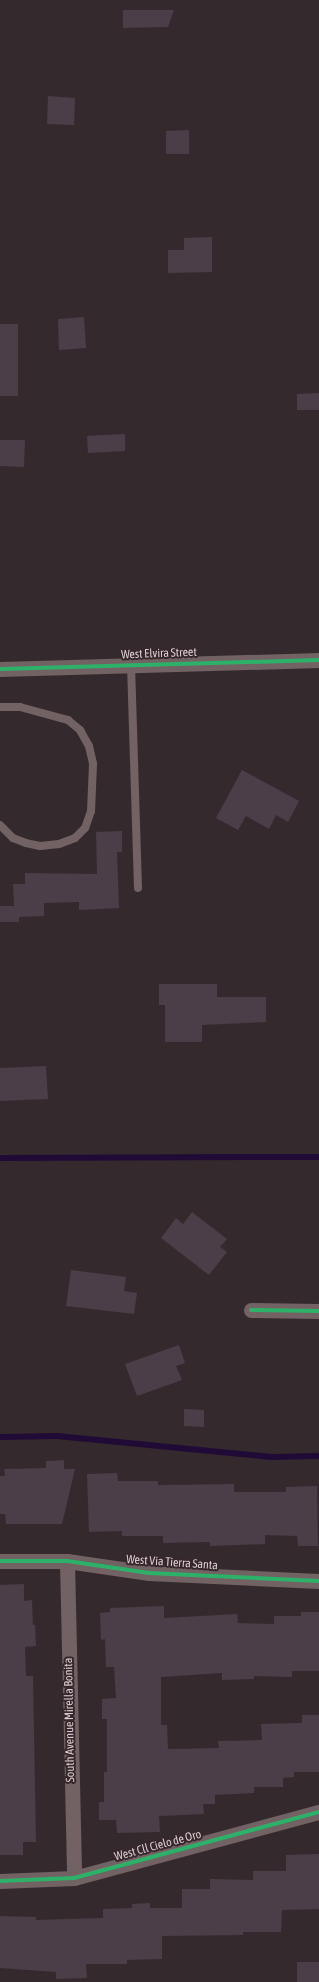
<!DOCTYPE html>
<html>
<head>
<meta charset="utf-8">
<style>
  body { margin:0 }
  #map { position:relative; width:319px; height:1982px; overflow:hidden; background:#342a2d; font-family:"Asap Condensed",sans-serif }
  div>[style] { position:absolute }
  .stream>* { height:6px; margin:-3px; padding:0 3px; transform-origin:3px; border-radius:3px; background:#200a36 }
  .building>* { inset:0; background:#4b3e48 }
  .service>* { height:8px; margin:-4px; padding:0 4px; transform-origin:4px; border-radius:4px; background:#726263 }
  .minor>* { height:15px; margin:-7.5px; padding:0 7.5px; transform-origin:7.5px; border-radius:7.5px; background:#726263 }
  .cycleway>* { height:4px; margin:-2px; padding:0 2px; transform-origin:2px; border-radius:2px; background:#2db169 }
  span { translate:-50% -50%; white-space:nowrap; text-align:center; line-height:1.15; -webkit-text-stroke:4px #37272c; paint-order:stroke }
  .street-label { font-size:12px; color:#d9ced1 }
</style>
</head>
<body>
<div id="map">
  <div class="stream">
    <i style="left:0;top:1158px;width:319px;rotate:-0.2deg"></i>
    <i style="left:0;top:1437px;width:57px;rotate:-1deg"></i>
    <i style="left:57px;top:1436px;width:215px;rotate:5.6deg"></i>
    <i style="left:271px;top:1457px;width:48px;rotate:-1.2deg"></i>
  </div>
  <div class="building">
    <i style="clip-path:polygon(123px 10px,174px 10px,168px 27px,123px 28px)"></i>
    <i style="clip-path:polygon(48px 96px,75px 98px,74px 125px,47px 124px)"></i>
    <i style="clip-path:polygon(189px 130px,189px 154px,166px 154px,166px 131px)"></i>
    <i style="clip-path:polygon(212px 237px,212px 272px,168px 273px,168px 250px,184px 250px,184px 238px)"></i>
    <i style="clip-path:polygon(84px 317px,86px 348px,59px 350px,58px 319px)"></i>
    <i style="clip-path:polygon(0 324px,18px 324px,18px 396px,0 396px)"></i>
    <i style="clip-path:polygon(319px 393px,319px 410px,297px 410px,297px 394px)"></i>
    <i style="clip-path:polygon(125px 434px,125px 451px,88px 453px,87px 436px)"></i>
    <i style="clip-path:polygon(0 440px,25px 440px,24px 467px,0 466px)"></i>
    <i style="clip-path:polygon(242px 770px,299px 801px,288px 822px,276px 815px,269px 829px,246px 816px,238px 830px,216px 818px)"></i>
    <i style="clip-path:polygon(122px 831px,122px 852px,117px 852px,119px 908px,79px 910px,79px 902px,44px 903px,44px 916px,19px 917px,19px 922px,0 922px,0 906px,14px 906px,13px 884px,25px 884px,25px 873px,97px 874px,96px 832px)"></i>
    <i style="clip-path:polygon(159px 984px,217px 984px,217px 997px,266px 997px,266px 1022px,202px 1025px,202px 1042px,165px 1042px,165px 1005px,159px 1005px)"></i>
    <i style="clip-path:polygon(46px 1066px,48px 1099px,0 1101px,0 1068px)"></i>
    <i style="clip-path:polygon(192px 1212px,227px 1239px,220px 1247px,227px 1252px,209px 1275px,161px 1238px,176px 1218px,183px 1224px)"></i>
    <i style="clip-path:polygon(71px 1270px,126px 1277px,124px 1291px,137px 1293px,134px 1314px,66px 1306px)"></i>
    <i style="clip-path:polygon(179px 1345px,185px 1363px,176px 1366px,182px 1380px,137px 1396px,125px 1364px)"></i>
    <i style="clip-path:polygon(184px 1409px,204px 1410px,204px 1427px,184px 1426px)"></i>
    <i style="clip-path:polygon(64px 1460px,64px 1469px,75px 1469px,62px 1524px,6px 1524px,5px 1514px,0 1514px,0 1476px,5px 1476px,4px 1469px,46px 1468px,46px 1461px)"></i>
    <i style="clip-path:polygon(117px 1473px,118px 1481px,158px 1481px,158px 1485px,234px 1484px,234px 1492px,286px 1492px,286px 1487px,317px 1486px,318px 1546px,298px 1546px,297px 1536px,265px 1535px,265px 1544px,210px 1546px,210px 1542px,163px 1543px,163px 1536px,122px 1536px,122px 1531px,89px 1532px,87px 1474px)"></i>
    <i style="clip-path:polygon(24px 1584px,24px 1601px,32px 1600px,33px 1625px,35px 1625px,36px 1646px,25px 1647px,26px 1676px,33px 1676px,36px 1842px,23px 1842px,23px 1855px,0 1855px,0 1585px)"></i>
    <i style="clip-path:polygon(164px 1606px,164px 1618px,237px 1614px,238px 1623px,274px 1624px,274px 1616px,301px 1616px,301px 1612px,319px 1612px,319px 1671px,292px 1671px,292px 1677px,254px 1676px,254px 1679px,222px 1680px,222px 1673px,161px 1677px,161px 1725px,167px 1725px,168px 1749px,219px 1748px,218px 1741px,262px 1740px,261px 1724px,302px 1723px,302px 1715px,319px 1715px,319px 1772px,294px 1772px,294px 1777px,283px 1778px,283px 1787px,254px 1787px,254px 1793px,215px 1795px,215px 1804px,203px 1804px,204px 1814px,159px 1816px,160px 1832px,117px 1833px,116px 1820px,99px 1820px,99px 1802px,104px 1802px,104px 1772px,107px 1772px,107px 1719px,102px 1719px,102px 1699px,116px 1698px,114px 1667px,106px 1667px,105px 1639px,101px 1640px,100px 1613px,110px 1612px,110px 1608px)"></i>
    <i style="clip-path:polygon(319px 1854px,319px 1909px,282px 1910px,281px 1932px,243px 1932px,243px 1935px,162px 1936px,162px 1959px,127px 1960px,127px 1964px,86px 1964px,87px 1978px,56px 1979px,56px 1972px,0 1968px,0 1916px,36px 1917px,36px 1920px,103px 1918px,103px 1909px,132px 1908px,132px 1904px,150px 1903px,150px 1908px,182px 1908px,182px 1889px,210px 1889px,210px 1879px,253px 1880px,253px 1871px,286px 1871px,286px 1855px)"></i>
    <i style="clip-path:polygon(297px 1962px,319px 1962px,319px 1982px,297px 1982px)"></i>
  </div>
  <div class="service">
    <i style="left:131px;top:665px;width:223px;rotate:88.2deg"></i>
    <i style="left:0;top:707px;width:20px"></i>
    <i style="left:20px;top:707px;width:50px;rotate:15.2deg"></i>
    <i style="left:68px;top:720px;width:16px;rotate:40deg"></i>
    <i style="left:80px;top:730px;width:18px;rotate:61deg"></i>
    <i style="left:89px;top:746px;width:18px;rotate:77deg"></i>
    <i style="left:93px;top:764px;width:47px;rotate:92.4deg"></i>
    <i style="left:91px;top:811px;width:18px;rotate:109deg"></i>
    <i style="left:85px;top:828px;width:14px;rotate:135deg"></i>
    <i style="left:75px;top:838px;width:17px;rotate:159deg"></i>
    <i style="left:59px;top:844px;width:19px;rotate:174deg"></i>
    <i style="left:40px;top:846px;width:14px;rotate:-168deg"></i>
    <i style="left:26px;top:843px;width:14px;rotate:-159deg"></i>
    <i style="left:13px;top:838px;width:18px;rotate:-135deg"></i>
  </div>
  <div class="minor">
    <i style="left:0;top:669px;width:319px;rotate:-1.6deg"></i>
    <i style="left:251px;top:1310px;width:68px;rotate:0.8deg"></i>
    <i style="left:0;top:1561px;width:67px"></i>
    <i style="left:67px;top:1561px;width:83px;rotate:8.3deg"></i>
    <i style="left:149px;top:1573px;width:170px;rotate:2.7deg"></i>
    <i style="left:67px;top:1561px;width:317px;rotate:88.7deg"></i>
    <i style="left:0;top:1881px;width:74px;rotate:-2.3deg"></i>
    <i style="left:74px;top:1878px;width:254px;rotate:-15.1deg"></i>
  </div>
  <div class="cycleway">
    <i style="left:0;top:669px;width:319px;rotate:-1.6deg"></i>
    <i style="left:251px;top:1310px;width:68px;rotate:0.8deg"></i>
    <i style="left:0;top:1561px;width:67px"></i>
    <i style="left:67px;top:1561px;width:83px;rotate:8.3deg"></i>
    <i style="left:149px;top:1573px;width:170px;rotate:2.7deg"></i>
    <i style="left:0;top:1881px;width:74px;rotate:-2.3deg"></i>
    <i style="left:74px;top:1878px;width:254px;rotate:-15.1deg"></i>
  </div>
  <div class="street-label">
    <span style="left:159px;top:654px;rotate:-2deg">West Elvira Street</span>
    <span style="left:172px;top:1563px;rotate:4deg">West Via Tierra Santa</span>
    <span style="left:70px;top:1720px;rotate:-91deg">South Avenue Mirella Bonita</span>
    <span style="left:158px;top:1846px;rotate:-15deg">West Cll Cielo de Oro</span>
  </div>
</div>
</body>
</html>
